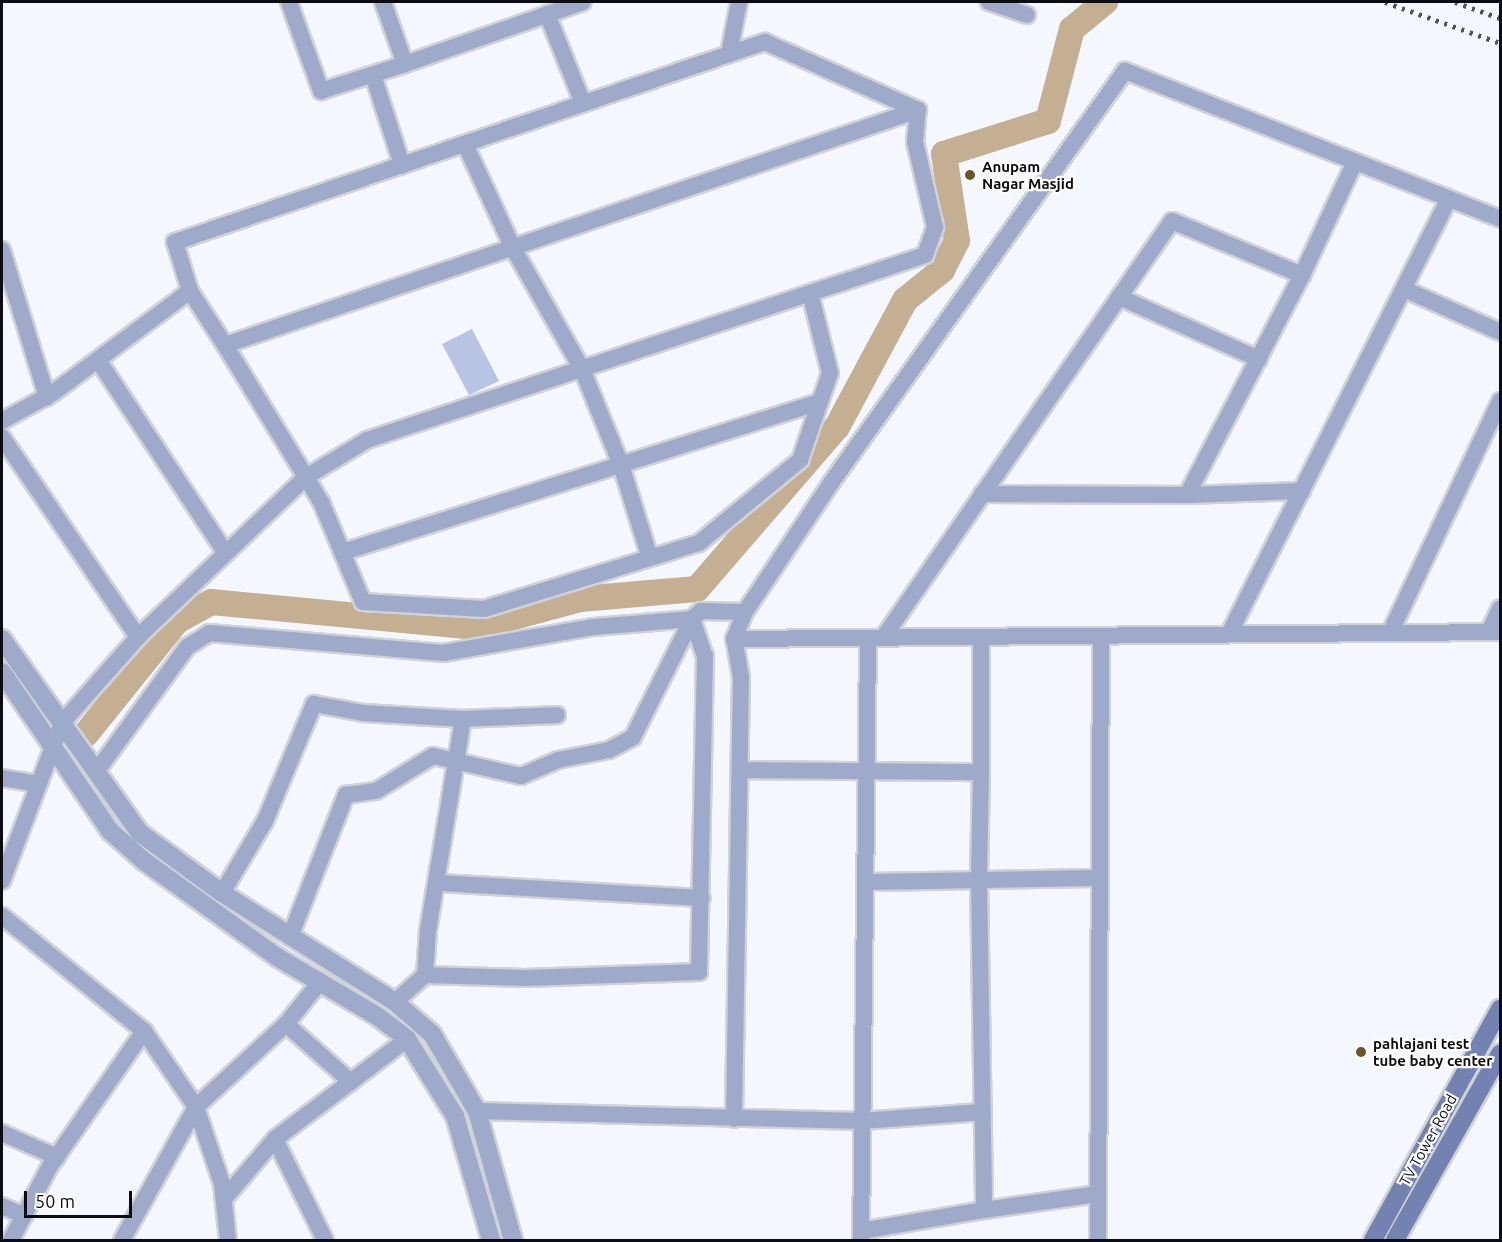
<!DOCTYPE html>
<html>
<head>
<meta charset="utf-8">
<style>
  body { margin:0 }
  #map { position:relative; width:1502px; height:1242px; overflow:hidden; background:#f5f7ff; font-family:Ubuntu,sans-serif }
  div>[style] { position:absolute }
  .river>* { height:26px; margin:-13px; padding:0 13px; transform-origin:13px; border-radius:13px; background:#c4af93 }
  .building>* { inset:0; background:#bac4e4 }
  .roads { filter:drop-shadow(2px 0 #d0d2d9) drop-shadow(-2px 0 #d0d2d9) drop-shadow(0 2px #d0d2d9) drop-shadow(0 -2px #d0d2d9) }
  .minor>* { height:16px; margin:-8px; padding:0 8px; transform-origin:8px; border-radius:8px; background:#9fa9c9 }
  .tertiary>* { height:18px; margin:-9px; padding:0 9px; transform-origin:9px; border-radius:9px; background:#9fa9c9 }
  .secondary>* { height:18px; margin:-9px; padding:0 9px; transform-origin:9px; border-radius:9px; background:#7482b1 }
  .rail>* { height:4.5px; margin-top:-2.25px; transform-origin:0; background:repeating-linear-gradient(90deg,#53545b 0 3px,transparent 0 9px) }
  .dots>* { width:16px; height:16px; translate:-50% -50%; box-sizing:border-box; border:3px solid #fff; border-radius:50% }
  span { translate:-50% -50%; white-space:nowrap; text-align:center; line-height:1.15; -webkit-text-stroke:4.5px #fff; paint-order:stroke }
  .poi-label { font-size:15px; color:#0c0d13; font-weight:700 }
  .left { translate:0 -50%; text-align:left }
  .street-label { font-size:15px; color:#0c0d13 }
  .frame { position:absolute; inset:0; border:3px solid #0c0d13; pointer-events:none }
  .scale { position:absolute; left:24px; top:1191px; width:108px; height:27px; box-sizing:border-box; border:3px solid #0c0d13; border-top:0; padding-left:8px; font-size:18px; line-height:21px; white-space:nowrap; color:#0c0d13; -webkit-text-stroke:4px #fff; paint-order:stroke }
</style>
</head>
<body>
<div id="map">
  <div class="river">
    <i style="left:86px;top:734px;width:145px;rotate:-51.2deg"></i>
    <i style="left:177px;top:621px;width:39px;rotate:-29deg"></i>
    <i style="left:211px;top:602px;width:267px;rotate:5.4deg"></i>
    <i style="left:477px;top:627px;width:107px;rotate:-15.2deg"></i>
    <i style="left:580px;top:599px;width:117px;rotate:-4.9deg"></i>
    <i style="left:697px;top:589px;width:214px;rotate:-49.2deg"></i>
    <i style="left:837px;top:427px;width:144px;rotate:-61.8deg"></i>
    <i style="left:905px;top:300px;width:48px;rotate:-39deg"></i>
    <i style="left:942px;top:270px;width:33px;rotate:-63deg"></i>
    <i style="left:957px;top:241px;width:88px;rotate:-98.5deg"></i>
    <i style="left:944px;top:154px;width:109px;rotate:-17.6deg"></i>
    <i style="left:1048px;top:121px;width:95px;rotate:-75.4deg"></i>
    <i style="left:1072px;top:29px;width:43px;rotate:-39.3deg"></i>
  </div>
  <div class="building">
    <i style="clip-path:polygon(472px 329px,499px 381px,469px 395px,442px 344px)"></i>
  </div>
  <div class="roads">
    <div class="minor">
      <i style="left:289px;top:2px;width:95px;rotate:70.2deg"></i>
      <i style="left:321px;top:91px;width:88px;rotate:-17.8deg"></i>
      <i style="left:383px;top:2px;width:66px;rotate:70.5deg"></i>
      <i style="left:405px;top:64px;width:188px;rotate:-19.2deg"></i>
      <i style="left:989px;top:2px;width:40px;rotate:18.9deg"></i>
      <i style="left:547px;top:14px;width:96px;rotate:68deg"></i>
      <i style="left:729px;top:54px;width:53px;rotate:-79.1deg"></i>
      <i style="left:373px;top:75px;width:95px;rotate:72.1deg"></i>
      <i style="left:465px;top:144px;width:115px;rotate:65.2deg"></i>
      <i style="left:513px;top:248px;width:139px;rotate:60.3deg"></i>
      <i style="left:582px;top:369px;width:104px;rotate:67.9deg"></i>
      <i style="left:621px;top:465px;width:97px;rotate:72.7deg"></i>
      <i style="left:2px;top:250px;width:154px;rotate:73deg"></i>
      <i style="left:1302px;top:275px;width:125px;rotate:-64.9deg"></i>
      <i style="left:1404px;top:289px;width:105px;rotate:24.1deg"></i>
      <i style="left:190px;top:291px;width:51px;rotate:-107deg"></i>
      <i style="left:175px;top:242px;width:623px;rotate:-18.73deg"></i>
      <i style="left:765px;top:42px;width:167px;rotate:24deg"></i>
      <i style="left:1119px;top:297px;width:153px;rotate:23.9deg"></i>
      <i style="left:225px;top:345px;width:155px;rotate:58.5deg"></i>
      <i style="left:306px;top:477px;width:71px;rotate:-31.2deg"></i>
      <i style="left:367px;top:440px;width:588px;rotate:-18.34deg"></i>
      <i style="left:925px;top:255px;width:30px;rotate:-70deg"></i>
      <i style="left:935px;top:227px;width:87px;rotate:-103.2deg"></i>
      <i style="left:915px;top:142px;width:32px;rotate:-85deg"></i>
      <i style="left:98px;top:360px;width:230px;rotate:56.5deg"></i>
      <i style="left:2px;top:421px;width:58px;rotate:-28.8deg"></i>
      <i style="left:53px;top:393px;width:171px;rotate:-36.7deg"></i>
      <i style="left:190px;top:291px;width:64px;rotate:57.1deg"></i>
      <i style="left:225px;top:345px;width:732px;rotate:-18.73deg"></i>
      <i style="left:2px;top:437px;width:242px;rotate:55.8deg"></i>
      <i style="left:982px;top:494px;width:205px;rotate:0.3deg"></i>
      <i style="left:343px;top:552px;width:500px;rotate:-17.46deg"></i>
      <i style="left:1489px;top:632px;width:26px;rotate:-65deg"></i>
      <i style="left:1390px;top:633px;width:257px;rotate:-64.6deg"></i>
      <i style="left:1229px;top:634px;width:487px;rotate:-63.2deg"></i>
      <i style="left:883px;top:638px;width:507px;rotate:-55.28deg"></i>
      <i style="left:1172px;top:221px;width:141px;rotate:22.6deg"></i>
      <i style="left:1302px;top:275px;width:248px;rotate:117.6deg"></i>
      <i style="left:1187px;top:495px;width:115px;rotate:-2deg"></i>
      <i style="left:734px;top:639px;width:766px;rotate:-0.52deg"></i>
      <i style="left:463px;top:719px;width:94px;rotate:-2.4deg"></i>
      <i style="left:740px;top:770px;width:241px;rotate:0.5deg"></i>
      <i style="left:981px;top:772px;width:135px;rotate:-90deg"></i>
      <i style="left:96px;top:772px;width:155px;rotate:-53.9deg"></i>
      <i style="left:187px;top:647px;width:26px;rotate:-32deg"></i>
      <i style="left:209px;top:633px;width:235px;rotate:4.9deg"></i>
      <i style="left:443px;top:653px;width:153px;rotate:-9.8deg"></i>
      <i style="left:594px;top:627px;width:98px;rotate:-4.7deg"></i>
      <i style="left:692px;top:619px;width:12px;rotate:-42deg"></i>
      <i style="left:701px;top:611px;width:44px;rotate:1.3deg"></i>
      <i style="left:981px;top:772px;width:108px;rotate:91.1deg"></i>
      <i style="left:979px;top:880px;width:330px;rotate:89.1deg"></i>
      <i style="left:984px;top:1210px;width:115px;rotate:-8deg"></i>
      <i style="left:2px;top:778px;width:37px;rotate:9deg"></i>
      <i style="left:2px;top:881px;width:169px;rotate:-69.2deg"></i>
      <i style="left:62px;top:723px;width:115px;rotate:-48.5deg"></i>
      <i style="left:138px;top:637px;width:232px;rotate:-43.6deg"></i>
      <i style="left:306px;top:477px;width:31px;rotate:59deg"></i>
      <i style="left:322px;top:504px;width:106px;rotate:67.3deg"></i>
      <i style="left:363px;top:602px;width:121px;rotate:3.3deg"></i>
      <i style="left:484px;top:609px;width:225px;rotate:-17.1deg"></i>
      <i style="left:699px;top:543px;width:131px;rotate:-39.4deg"></i>
      <i style="left:800px;top:460px;width:92px;rotate:-71deg"></i>
      <i style="left:830px;top:373px;width:82px;rotate:-104deg"></i>
      <i style="left:865px;top:882px;width:234px;rotate:-1deg"></i>
      <i style="left:439px;top:883px;width:263px;rotate:3.3deg"></i>
      <i style="left:222px;top:893px;width:84px;rotate:-59.2deg"></i>
      <i style="left:265px;top:821px;width:127px;rotate:-67.3deg"></i>
      <i style="left:314px;top:704px;width:51px;rotate:10.2deg"></i>
      <i style="left:364px;top:713px;width:99px;rotate:3.5deg"></i>
      <i style="left:463px;top:719px;width:214px;rotate:99.4deg"></i>
      <i style="left:428px;top:930px;width:45px;rotate:93.8deg"></i>
      <i style="left:2px;top:916px;width:183px;rotate:39deg"></i>
      <i style="left:144px;top:1031px;width:165px;rotate:124.8deg"></i>
      <i style="left:50px;top:1166px;width:84px;rotate:117.8deg"></i>
      <i style="left:290px;top:937px;width:153px;rotate:-68.5deg"></i>
      <i style="left:346px;top:795px;width:30px;rotate:-8deg"></i>
      <i style="left:376px;top:791px;width:67px;rotate:-31.6deg"></i>
      <i style="left:433px;top:756px;width:90px;rotate:12.8deg"></i>
      <i style="left:521px;top:776px;width:40px;rotate:-23.4deg"></i>
      <i style="left:558px;top:760px;width:52px;rotate:-11.1deg"></i>
      <i style="left:609px;top:750px;width:27px;rotate:-28deg"></i>
      <i style="left:633px;top:737px;width:132px;rotate:-63.4deg"></i>
      <i style="left:692px;top:619px;width:39px;rotate:71deg"></i>
      <i style="left:705px;top:656px;width:316px;rotate:91.1deg"></i>
      <i style="left:699px;top:972px;width:174px;rotate:178deg"></i>
      <i style="left:525px;top:978px;width:100px;rotate:-178.3deg"></i>
      <i style="left:425px;top:975px;width:40px;rotate:138deg"></i>
      <i style="left:286px;top:1024px;width:87px;rotate:41.7deg"></i>
      <i style="left:144px;top:1031px;width:92px;rotate:55.6deg"></i>
      <i style="left:196px;top:1107px;width:81px;rotate:71.3deg"></i>
      <i style="left:222px;top:1184px;width:56px;rotate:83.9deg"></i>
      <i style="left:477px;top:1111px;width:385px;rotate:1.5deg"></i>
      <i style="left:862px;top:1121px;width:121px;rotate:-4.3deg"></i>
      <i style="left:734px;top:1119px;width:442px;rotate:-89.1deg"></i>
      <i style="left:741px;top:677px;width:39px;rotate:-100deg"></i>
      <i style="left:734px;top:639px;width:29px;rotate:-68deg"></i>
      <i style="left:745px;top:612px;width:155px;rotate:-56.3deg"></i>
      <i style="left:831px;top:483px;width:506px;rotate:-54.49deg"></i>
      <i style="left:1125px;top:71px;width:403px;rotate:21.5deg"></i>
      <i style="left:2px;top:1133px;width:60px;rotate:23.6deg"></i>
      <i style="left:275px;top:1139px;width:113px;rotate:63.7deg"></i>
      <i style="left:224px;top:1199px;width:79px;rotate:-49.6deg"></i>
      <i style="left:275px;top:1139px;width:166px;rotate:-37.1deg"></i>
      <i style="left:2px;top:1206px;width:24px;rotate:24deg"></i>
      <i style="left:861px;top:1231px;width:125px;rotate:-9.7deg"></i>
      <i style="left:122px;top:1240px;width:152px;rotate:-60.9deg"></i>
      <i style="left:196px;top:1107px;width:122px;rotate:-42.7deg"></i>
      <i style="left:286px;top:1024px;width:54px;rotate:-51deg"></i>
      <i style="left:861px;top:1240px;width:602px;rotate:-89.33deg"></i>
      <i style="left:1098px;top:1240px;width:604px;rotate:-89.72deg"></i>
    </div>
    <div class="tertiary">
      <i style="left:2px;top:639px;width:238px;rotate:54.6deg"></i>
      <i style="left:140px;top:833px;width:102px;rotate:36.2deg"></i>
      <i style="left:222px;top:893px;width:204px;rotate:32.2deg"></i>
      <i style="left:395px;top:1002px;width:49px;rotate:40.9deg"></i>
      <i style="left:432px;top:1034px;width:89px;rotate:59.7deg"></i>
      <i style="left:477px;top:1111px;width:134px;rotate:74.4deg"></i>
      <i style="left:2px;top:672px;width:192px;rotate:55.8deg"></i>
      <i style="left:110px;top:831px;width:45px;rotate:41.4deg"></i>
      <i style="left:144px;top:861px;width:164px;rotate:35.8deg"></i>
      <i style="left:277px;top:957px;width:116px;rotate:30.5deg"></i>
      <i style="left:377px;top:1016px;width:38px;rotate:37deg"></i>
      <i style="left:407px;top:1039px;width:91px;rotate:58.1deg"></i>
      <i style="left:455px;top:1116px;width:129px;rotate:73.8deg"></i>
    </div>
    <div class="secondary">
      <i style="left:1373px;top:1240px;width:264px;rotate:-61.2deg"></i>
      <i style="left:1395px;top:1240px;width:214px;rotate:-60.6deg"></i>
    </div>
  </div>
  <div class="rail">
    <i style="left:1385px;top:2px;width:122px;rotate:19.6deg"></i>
    <i style="left:1455px;top:2px;width:48px;rotate:19.6deg"></i>
  </div>
  <div class="dots">
    <i style="left:970px;top:175px;background:#705226"></i>
    <i style="left:1361px;top:1052px;background:#705226"></i>
  </div>
  <div class="poi-label">
    <span class="left" style="left:982px;top:175px">Anupam<br>Nagar Masjid</span>
    <span class="left" style="left:1373px;top:1052px">pahlajani test<br>tube baby center</span>
  </div>
  <div class="street-label">
    <span style="left:1428px;top:1140px;rotate:-61deg">TV Tower Road</span>
  </div>
  <div class="frame"></div>
  <div class="scale">50 m</div>
</div>
</body>
</html>
